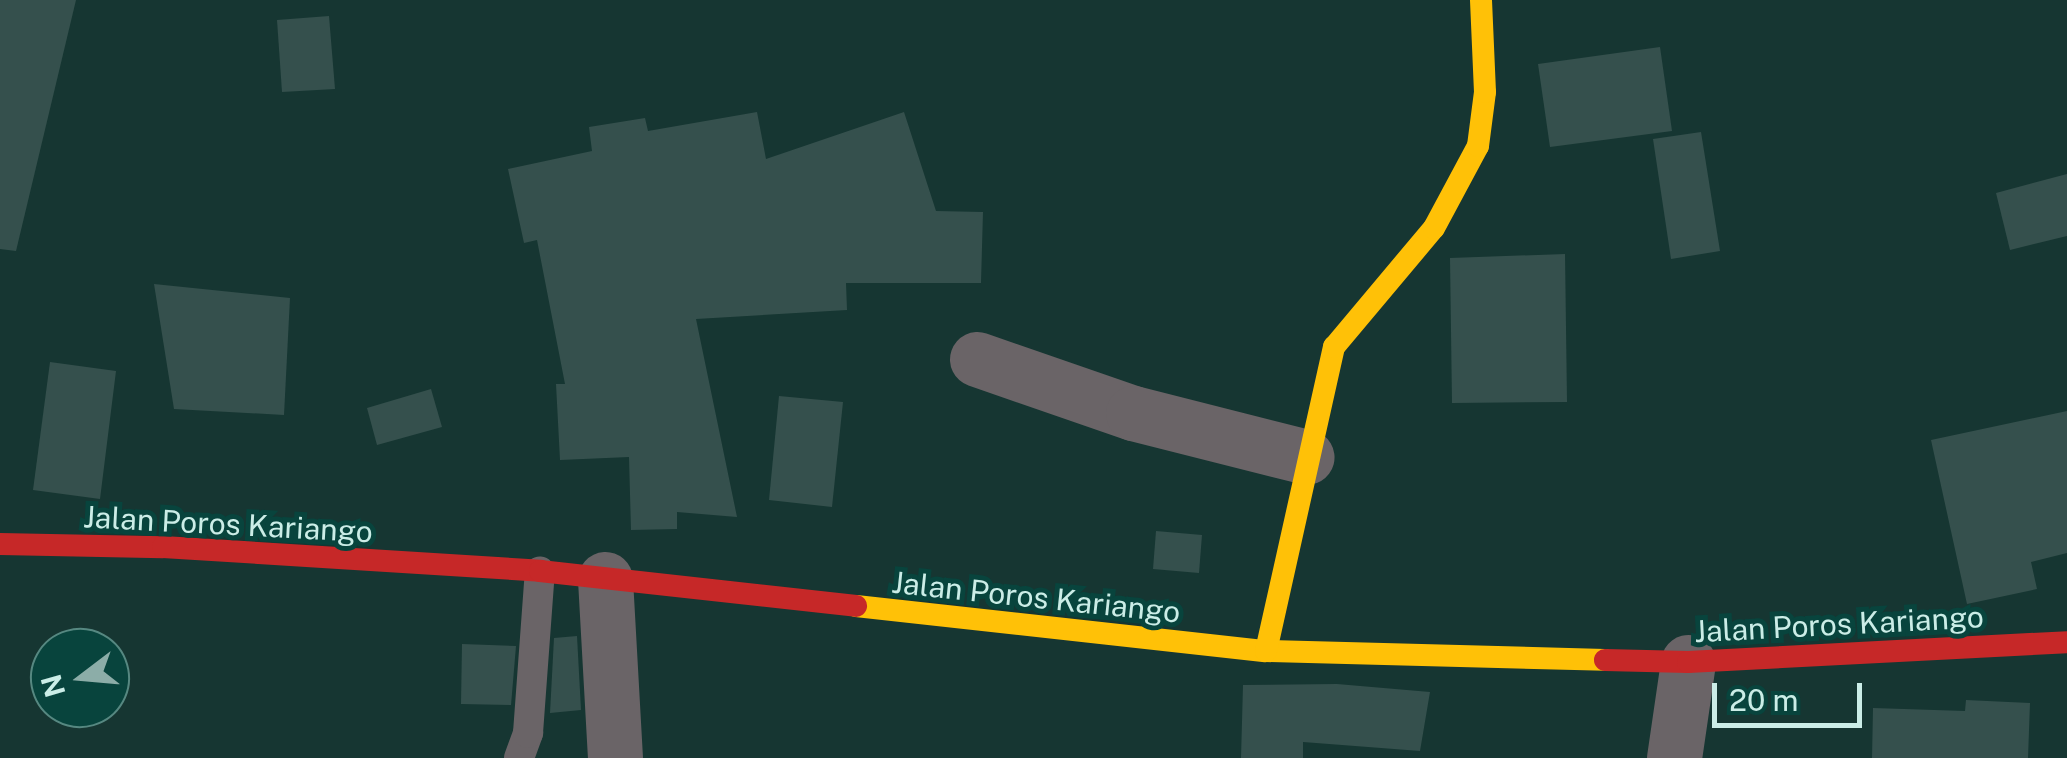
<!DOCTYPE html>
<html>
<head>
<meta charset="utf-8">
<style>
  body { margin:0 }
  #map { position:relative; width:2067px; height:758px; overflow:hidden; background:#163632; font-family:"Public Sans",sans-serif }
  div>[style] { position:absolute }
  .building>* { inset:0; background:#35504d }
  .lane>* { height:30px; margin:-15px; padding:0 15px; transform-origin:15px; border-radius:15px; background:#6a6467 }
  .street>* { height:55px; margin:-27.5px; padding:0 27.5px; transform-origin:27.5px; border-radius:27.5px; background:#6a6467 }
  .slow>* { height:22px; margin:-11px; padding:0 11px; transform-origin:11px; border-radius:11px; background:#ffc107 }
  .jam>* { height:22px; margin:-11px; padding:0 11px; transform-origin:11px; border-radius:11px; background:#c62828 }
  span { translate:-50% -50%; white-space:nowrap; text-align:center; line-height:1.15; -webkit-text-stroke:10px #08443d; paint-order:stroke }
  .street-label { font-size:30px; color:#cbede7 }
  .north { position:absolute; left:30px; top:628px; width:100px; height:100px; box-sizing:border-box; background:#08443d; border:2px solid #568881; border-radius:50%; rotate:254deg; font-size:28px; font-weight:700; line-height:40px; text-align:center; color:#cbede7 }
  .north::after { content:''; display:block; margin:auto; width:35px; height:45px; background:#8cada8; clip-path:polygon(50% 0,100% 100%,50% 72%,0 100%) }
  .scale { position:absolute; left:1712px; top:683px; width:150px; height:45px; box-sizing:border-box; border:5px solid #cbede7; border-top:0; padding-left:12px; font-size:30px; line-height:35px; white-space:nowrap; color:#cbede7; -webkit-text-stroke:8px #08443d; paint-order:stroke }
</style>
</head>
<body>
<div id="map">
  <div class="building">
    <i style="clip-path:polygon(0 0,76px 0,16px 251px,0 249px)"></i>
    <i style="clip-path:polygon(329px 16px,335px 89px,282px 92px,277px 20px)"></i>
    <i style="clip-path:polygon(1660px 47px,1672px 131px,1550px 147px,1538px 64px)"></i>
    <i style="clip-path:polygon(757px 112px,766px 159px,904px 112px,936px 211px,983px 212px,981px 283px,846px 283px,847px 310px,696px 319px,737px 517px,677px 512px,677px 529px,631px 530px,629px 457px,560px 460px,556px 384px,565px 384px,537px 240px,524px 243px,508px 169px,592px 151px,589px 127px,645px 118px,648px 131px)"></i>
    <i style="clip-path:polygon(1701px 132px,1720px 251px,1671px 259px,1653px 139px)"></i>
    <i style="clip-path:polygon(2067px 174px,2067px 236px,2010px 250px,1996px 193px)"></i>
    <i style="clip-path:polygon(1565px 254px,1567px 402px,1452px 403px,1450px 258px)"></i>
    <i style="clip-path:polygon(154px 284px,290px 298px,284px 415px,174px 409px)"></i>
    <i style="clip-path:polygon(50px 362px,116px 371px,100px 499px,33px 490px)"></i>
    <i style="clip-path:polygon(431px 389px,442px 427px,377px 445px,367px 408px)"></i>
    <i style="clip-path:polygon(779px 396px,843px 402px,832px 507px,769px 500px)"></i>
    <i style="clip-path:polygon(2067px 411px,2067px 553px,2031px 562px,2037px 589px,1967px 604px,1931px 440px)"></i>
    <i style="clip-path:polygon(1156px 531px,1202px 535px,1199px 573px,1153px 569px)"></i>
    <i style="clip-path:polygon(577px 636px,581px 710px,550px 713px,554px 638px)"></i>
    <i style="clip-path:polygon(462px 644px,516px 646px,511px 705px,461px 704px)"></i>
    <i style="clip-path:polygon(1337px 684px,1430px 692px,1420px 751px,1303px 742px,1303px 758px,1241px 758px,1243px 685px)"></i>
    <i style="clip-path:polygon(1966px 700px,2030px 703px,2028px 758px,1872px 758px,1873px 708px,1965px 711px)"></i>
  </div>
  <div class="lane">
    <i style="left:519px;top:758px;width:27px;rotate:-70deg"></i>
    <i style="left:528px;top:733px;width:162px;rotate:-85.8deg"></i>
  </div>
  <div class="street">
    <i style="left:977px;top:359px;width:165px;rotate:19.1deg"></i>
    <i style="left:1133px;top:413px;width:179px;rotate:14.2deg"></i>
    <i style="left:605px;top:579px;width:179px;rotate:86.8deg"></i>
    <i style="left:1674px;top:758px;width:97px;rotate:-81.7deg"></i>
  </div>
  <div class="slow">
    <i style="left:856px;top:606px;width:412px;rotate:6.3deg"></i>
    <i style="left:1266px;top:651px;width:339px;rotate:1.5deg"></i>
    <i style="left:1266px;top:651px;width:312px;rotate:-77.4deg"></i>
    <i style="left:1334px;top:347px;width:155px;rotate:-50deg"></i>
    <i style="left:1434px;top:228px;width:93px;rotate:-61.8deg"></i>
    <i style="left:1478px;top:146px;width:54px;rotate:-82.6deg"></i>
    <i style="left:1485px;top:92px;width:92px;rotate:-92.5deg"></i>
  </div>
  <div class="jam">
    <i style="left:0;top:544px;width:163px;rotate:1.1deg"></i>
    <i style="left:163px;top:547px;width:378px;rotate:3.6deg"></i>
    <i style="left:540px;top:571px;width:318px;rotate:6.3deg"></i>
    <i style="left:1605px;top:660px;width:83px;rotate:1.4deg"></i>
    <i style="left:1688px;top:662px;width:380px;rotate:-3deg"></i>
  </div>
  <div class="street-label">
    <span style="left:228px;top:524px;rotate:3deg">Jalan Poros Kariango</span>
    <span style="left:1036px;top:597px;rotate:6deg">Jalan Poros Kariango</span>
    <span style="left:1839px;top:624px;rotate:-3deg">Jalan Poros Kariango</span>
  </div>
  <div class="north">N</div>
  <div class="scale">20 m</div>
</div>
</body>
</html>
